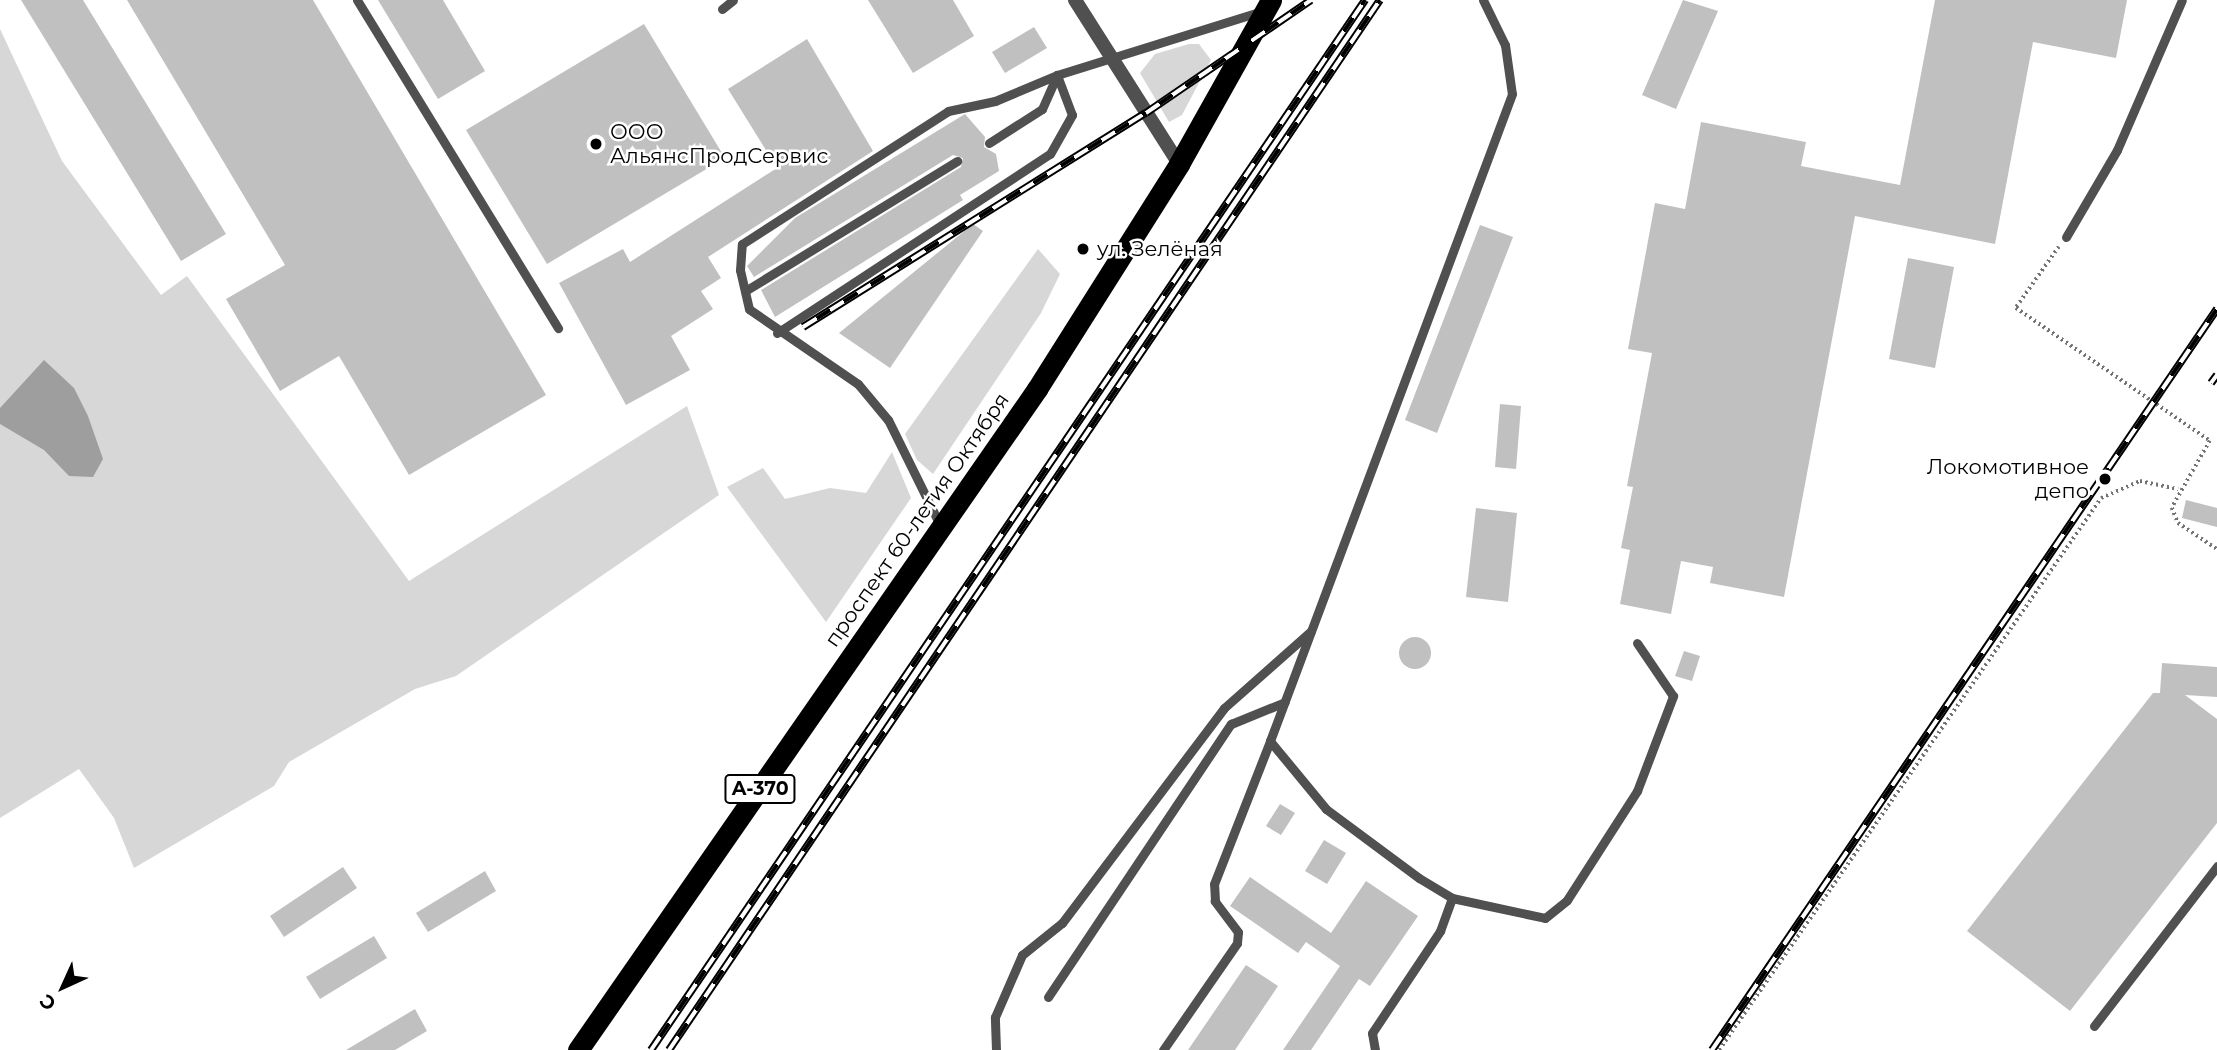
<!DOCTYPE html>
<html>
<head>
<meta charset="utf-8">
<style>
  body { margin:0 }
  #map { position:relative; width:2217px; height:1050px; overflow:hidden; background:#fff; font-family:Montserrat,sans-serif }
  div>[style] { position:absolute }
  .green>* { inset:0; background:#d7d7d7 }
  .water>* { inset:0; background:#9e9e9e }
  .building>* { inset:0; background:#c0c0c0 }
  .round { border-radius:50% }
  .path>* { height:3.5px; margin-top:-1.75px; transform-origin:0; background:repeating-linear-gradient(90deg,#727272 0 2px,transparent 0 5.5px) }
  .lane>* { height:9px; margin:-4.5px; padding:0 4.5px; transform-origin:4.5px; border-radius:4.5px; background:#505050 }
  .street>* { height:14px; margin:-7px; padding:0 7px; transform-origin:7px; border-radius:7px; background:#505050 }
  .highway>* { height:21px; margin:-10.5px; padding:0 10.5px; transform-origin:10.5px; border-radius:10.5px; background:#000 }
  .rail>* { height:8px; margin-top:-4px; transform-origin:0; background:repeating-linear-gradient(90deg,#fff 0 16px,#000 0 32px); box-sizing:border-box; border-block:2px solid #000 }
  .dots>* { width:19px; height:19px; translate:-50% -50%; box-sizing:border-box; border:4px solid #fff; border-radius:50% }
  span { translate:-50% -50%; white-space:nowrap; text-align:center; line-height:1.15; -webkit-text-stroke:5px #fff; paint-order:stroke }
  .shield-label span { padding:2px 5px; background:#fff; border:2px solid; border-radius:5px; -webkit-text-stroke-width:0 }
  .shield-label { font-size:19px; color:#000; font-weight:700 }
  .poi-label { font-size:21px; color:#000 }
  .left { translate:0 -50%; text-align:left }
  .right { translate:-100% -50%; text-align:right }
  .street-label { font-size:21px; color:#000 }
  .north { position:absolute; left:28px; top:952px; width:70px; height:70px; -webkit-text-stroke:5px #fff; paint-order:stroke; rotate:225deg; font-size:19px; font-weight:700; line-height:28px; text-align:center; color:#000 }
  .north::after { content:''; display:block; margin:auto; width:24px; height:32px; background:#000; clip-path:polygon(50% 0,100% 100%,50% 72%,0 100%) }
</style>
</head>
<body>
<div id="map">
  <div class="green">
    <i style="clip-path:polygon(0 29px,62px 161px,161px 295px,187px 276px,409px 581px,687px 406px,719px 495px,456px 676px,415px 689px,289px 762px,274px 786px,134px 868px,114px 818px,79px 769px,0 818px)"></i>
    <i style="clip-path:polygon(1189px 44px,1199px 44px,1211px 60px,1182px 115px,1169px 122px,1140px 73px,1155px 54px)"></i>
    <i style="clip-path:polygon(1038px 249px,1060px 274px,1041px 313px,933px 474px,917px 460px,905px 434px)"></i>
    <i style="clip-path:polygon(892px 452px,911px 498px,826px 622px,727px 487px,763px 468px,785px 499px,830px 488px,866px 493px)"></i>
  </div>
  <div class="water">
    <i style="clip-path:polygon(44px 360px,74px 388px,88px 416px,103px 459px,93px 477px,69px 476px,44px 450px,0 424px,0 408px)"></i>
  </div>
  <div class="building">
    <i style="clip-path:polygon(21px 0,83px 0,226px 234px,181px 261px)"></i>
    <i style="clip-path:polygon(127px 0,313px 0,546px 395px,409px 475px,339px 356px,280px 391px,226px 299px,285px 265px)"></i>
    <i style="clip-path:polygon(378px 0,443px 0,485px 71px,438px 99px)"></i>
    <i style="clip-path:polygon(868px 0,953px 0,974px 36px,913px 73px)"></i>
    <i style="clip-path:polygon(1683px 0,1718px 11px,1676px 109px,1642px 95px)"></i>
    <i style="clip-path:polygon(1935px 0,2127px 0,2116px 58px,2033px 42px,1995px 244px,1855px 216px,1784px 597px,1710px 583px,1713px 567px,1681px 561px,1671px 614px,1620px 604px,1630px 550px,1621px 548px,1633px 487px,1627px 486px,1652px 353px,1628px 349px,1655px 203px,1685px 209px,1701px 122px,1806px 142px,1801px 166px,1900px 185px)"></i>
    <i style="clip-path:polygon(644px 24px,725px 158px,547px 264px,466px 130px)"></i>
    <i style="clip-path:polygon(1034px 27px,1047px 48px,1005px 73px,992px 52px)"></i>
    <i style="clip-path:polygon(807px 39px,873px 151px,708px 257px,721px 278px,701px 291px,713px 309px,671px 336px,690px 370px,626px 405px,559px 283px,623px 249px,630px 262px,777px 168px,728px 89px)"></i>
    <i style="clip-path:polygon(965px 114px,985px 137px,984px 147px,996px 154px,999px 171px,960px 195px,963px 200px,775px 317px,761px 290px,961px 167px,963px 158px,953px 155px,754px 277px,747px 266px,795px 218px)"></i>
    <i style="clip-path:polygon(973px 224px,983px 231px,890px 368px,839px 333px)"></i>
    <i style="clip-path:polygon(1480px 225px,1513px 237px,1437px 433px,1405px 420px)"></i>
    <i style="clip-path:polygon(1908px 258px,1954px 267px,1935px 368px,1889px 359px)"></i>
    <i style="clip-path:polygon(1500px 404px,1521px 406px,1516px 469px,1495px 467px)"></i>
    <i style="clip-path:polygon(2186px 500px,2217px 508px,2217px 527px,2182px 518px)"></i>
    <i style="clip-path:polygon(1476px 508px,1517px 513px,1508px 602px,1466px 597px)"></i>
    <i class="round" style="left:1399px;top:637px;width:32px;height:32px"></i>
    <i style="clip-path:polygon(1684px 651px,1700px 656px,1692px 681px,1675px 676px)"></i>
    <i style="clip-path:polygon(2162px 663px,2217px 667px,2217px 697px,2185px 695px,2217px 719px,2217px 823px,2070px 1011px,1967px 931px,2153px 693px,2160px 693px)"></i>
    <i style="clip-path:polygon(1280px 804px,1295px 813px,1281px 835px,1266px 826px)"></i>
    <i style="clip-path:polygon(1324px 840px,1346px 853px,1327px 884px,1305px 871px)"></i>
    <i style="clip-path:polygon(343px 867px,357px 888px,284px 937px,270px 916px)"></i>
    <i style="clip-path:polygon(485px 871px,496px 891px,428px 932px,416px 913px)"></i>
    <i style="clip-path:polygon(1250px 877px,1331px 933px,1366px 881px,1418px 916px,1370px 986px,1359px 979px,1311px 1050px,1283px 1050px,1340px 966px,1306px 942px,1298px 953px,1230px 906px)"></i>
    <i style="clip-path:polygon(374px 936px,387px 958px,320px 999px,306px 977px)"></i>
    <i style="clip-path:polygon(1246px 965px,1278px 986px,1235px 1050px,1188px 1050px)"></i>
    <i style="clip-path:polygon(415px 1009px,427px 1031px,395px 1050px,346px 1050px)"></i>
  </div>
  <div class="path">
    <i style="left:2059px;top:247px;width:75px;rotate:125.2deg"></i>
    <i style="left:2016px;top:308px;width:235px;rotate:34.4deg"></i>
    <i style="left:2210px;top:441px;width:77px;rotate:119.6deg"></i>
    <i style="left:2172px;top:508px;width:16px;rotate:68deg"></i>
    <i style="left:2178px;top:523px;width:47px;rotate:33.7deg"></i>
    <i style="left:1719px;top:1050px;width:671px;rotate:-55.32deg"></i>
    <i style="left:2101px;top:498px;width:43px;rotate:-23.6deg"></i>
    <i style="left:2140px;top:481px;width:39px;rotate:12deg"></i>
  </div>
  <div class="lane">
    <i style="left:357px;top:0;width:385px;rotate:58.5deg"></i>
    <i style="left:1483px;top:0;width:50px;rotate:63.9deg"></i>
    <i style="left:1505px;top:45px;width:49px;rotate:81.9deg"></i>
    <i style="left:1512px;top:94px;width:691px;rotate:110.51deg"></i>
    <i style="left:1270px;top:741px;width:88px;rotate:50.5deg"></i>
    <i style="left:1326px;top:809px;width:116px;rotate:36.6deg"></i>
    <i style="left:1419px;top:878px;width:39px;rotate:31deg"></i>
    <i style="left:1452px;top:898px;width:95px;rotate:12.1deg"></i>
    <i style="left:1545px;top:918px;width:28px;rotate:-39deg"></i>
    <i style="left:1567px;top:900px;width:130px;rotate:-57.3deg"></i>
    <i style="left:1637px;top:791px;width:102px;rotate:-69.2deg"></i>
    <i style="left:1673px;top:696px;width:64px;rotate:-124.2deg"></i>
    <i style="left:722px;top:9px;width:14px;rotate:-39deg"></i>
    <i style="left:989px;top:143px;width:63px;rotate:-32.7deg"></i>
    <i style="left:1042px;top:109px;width:37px;rotate:-66deg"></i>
    <i style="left:2066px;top:237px;width:101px;rotate:-59.6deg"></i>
    <i style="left:2117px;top:150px;width:163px;rotate:-66.6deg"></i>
    <i style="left:745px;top:291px;width:249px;rotate:-31.5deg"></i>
    <i style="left:777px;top:333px;width:326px;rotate:-33.3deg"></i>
    <i style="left:1050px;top:154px;width:45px;rotate:-60.6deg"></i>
    <i style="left:1072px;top:115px;width:43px;rotate:-110.6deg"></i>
    <i style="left:940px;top:525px;width:117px;rotate:-116.3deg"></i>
    <i style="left:888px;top:420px;width:47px;rotate:-129.8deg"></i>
    <i style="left:858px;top:384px;width:132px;rotate:-145.5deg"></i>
    <i style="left:749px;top:309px;width:40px;rotate:-103deg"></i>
    <i style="left:740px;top:270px;width:26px;rotate:-86deg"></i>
    <i style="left:742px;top:244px;width:245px;rotate:-32.8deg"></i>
    <i style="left:948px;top:111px;width:48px;rotate:-12deg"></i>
    <i style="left:995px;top:101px;width:67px;rotate:-22.8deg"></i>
    <i style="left:1057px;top:75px;width:215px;rotate:-17.3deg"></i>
    <i style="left:1048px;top:997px;width:329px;rotate:-56.2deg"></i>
    <i style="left:1231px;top:724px;width:58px;rotate:-22.2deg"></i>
    <i style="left:2094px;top:1026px;width:202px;rotate:-52.4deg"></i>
    <i style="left:996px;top:1050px;width:33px;rotate:-92deg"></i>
    <i style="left:995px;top:1017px;width:68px;rotate:-66.5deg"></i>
    <i style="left:1022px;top:955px;width:51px;rotate:-38.7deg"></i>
    <i style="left:1062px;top:923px;width:269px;rotate:-53deg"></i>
    <i style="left:1224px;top:708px;width:116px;rotate:-41.5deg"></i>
    <i style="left:1163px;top:1050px;width:130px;rotate:-55.3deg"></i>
    <i style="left:1237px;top:943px;width:11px;rotate:-85deg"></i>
    <i style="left:1238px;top:932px;width:39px;rotate:-127deg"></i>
    <i style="left:1215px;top:901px;width:17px;rotate:-93deg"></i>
    <i style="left:1214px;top:884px;width:154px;rotate:-68.6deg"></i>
    <i style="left:1375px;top:1050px;width:17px;rotate:-100deg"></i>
    <i style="left:1372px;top:1033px;width:123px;rotate:-56.3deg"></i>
    <i style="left:1440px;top:931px;width:35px;rotate:-70deg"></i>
  </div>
  <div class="street">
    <i style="left:1075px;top:0;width:194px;rotate:57.6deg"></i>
  </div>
  <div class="highway">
    <i style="left:578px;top:1050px;width:805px;rotate:-55.22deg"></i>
    <i style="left:1037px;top:389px;width:266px;rotate:-57.7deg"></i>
    <i style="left:1179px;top:164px;width:188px;rotate:-60.7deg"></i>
  </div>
  <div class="rail">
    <i style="left:803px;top:327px;width:404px;rotate:-32deg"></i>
    <i style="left:1146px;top:113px;width:200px;rotate:-34.4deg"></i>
    <i style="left:2211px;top:383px;width:10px;rotate:-53deg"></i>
    <i style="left:651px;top:1050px;width:1270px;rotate:-55.78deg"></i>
    <i style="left:669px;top:1050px;width:1268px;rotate:-55.9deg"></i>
    <i style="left:1712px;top:1050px;width:897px;rotate:-55.73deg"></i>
  </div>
  <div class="dots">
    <i style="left:596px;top:144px;background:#000"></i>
    <i style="left:1083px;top:249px;background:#000"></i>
    <i style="left:2105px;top:479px;background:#000"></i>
  </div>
  <div class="shield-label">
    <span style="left:760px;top:789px">А-370</span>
  </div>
  <div class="poi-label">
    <span class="left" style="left:610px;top:144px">ООО<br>АльянсПродСервис</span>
    <span class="left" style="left:1097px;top:249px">ул. Зелёная</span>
    <span class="right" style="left:2089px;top:479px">Локомотивное<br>депо</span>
  </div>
  <div class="street-label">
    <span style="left:917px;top:520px;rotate:-55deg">проспект 60-летия Октября</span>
  </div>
  <div class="north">С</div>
</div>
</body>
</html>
